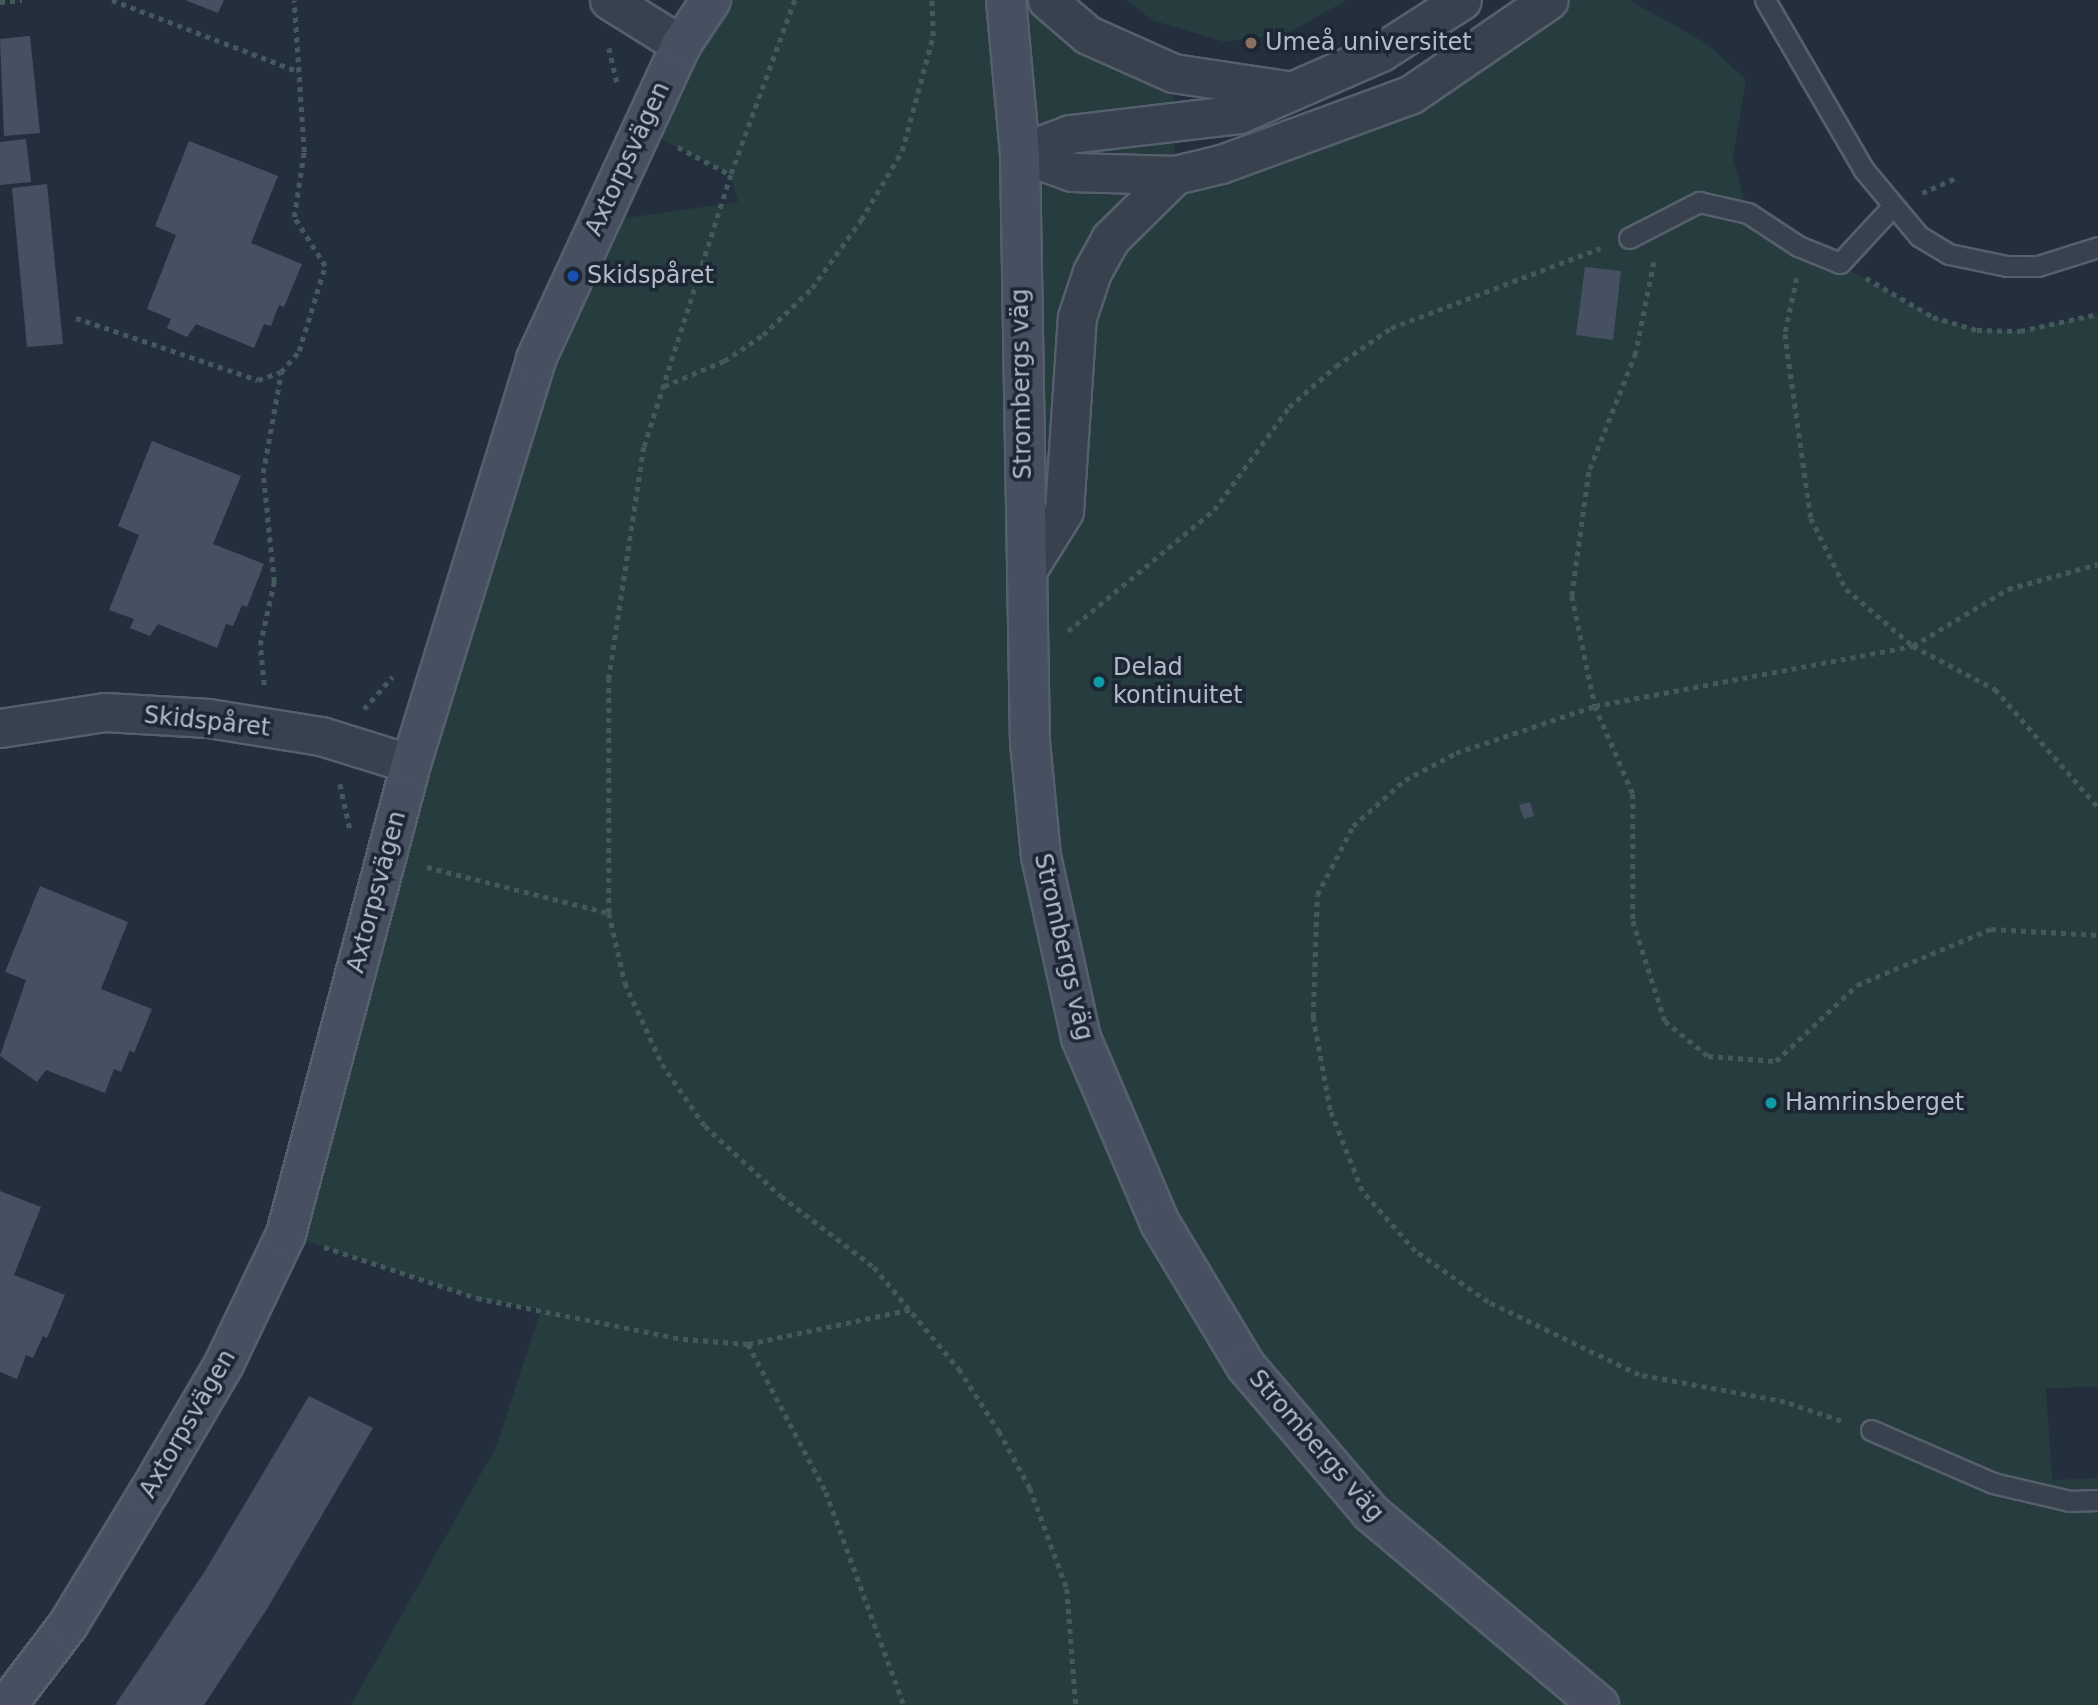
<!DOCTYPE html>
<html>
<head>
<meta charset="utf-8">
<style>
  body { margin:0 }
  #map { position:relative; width:2098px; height:1705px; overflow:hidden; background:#242f3e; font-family:"DejaVu Sans",sans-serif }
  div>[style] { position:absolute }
  .green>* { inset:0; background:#263c3f }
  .building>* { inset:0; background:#455162 }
  .path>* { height:4.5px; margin-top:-2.25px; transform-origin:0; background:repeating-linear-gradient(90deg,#44595c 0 5px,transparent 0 10px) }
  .roads { filter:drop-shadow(2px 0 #565f6c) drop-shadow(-2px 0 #565f6c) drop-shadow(0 2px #565f6c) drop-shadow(0 -2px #565f6c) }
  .lane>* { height:19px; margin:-9.5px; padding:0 9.5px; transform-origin:9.5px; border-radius:9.5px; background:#38414e }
  .street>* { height:37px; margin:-18.5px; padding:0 18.5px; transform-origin:18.5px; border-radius:18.5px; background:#38414e }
  .secondary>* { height:38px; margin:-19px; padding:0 19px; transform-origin:19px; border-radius:19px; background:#465061 }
  .dots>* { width:19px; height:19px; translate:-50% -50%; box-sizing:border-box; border:4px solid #1d2633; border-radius:50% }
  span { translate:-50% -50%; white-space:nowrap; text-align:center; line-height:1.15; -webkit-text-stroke:7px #1d2633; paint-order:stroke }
  .poi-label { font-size:24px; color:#b4bcc9 }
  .left { translate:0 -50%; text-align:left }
  .street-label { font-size:24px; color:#b4bcc9 }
</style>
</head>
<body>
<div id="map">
  <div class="green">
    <i style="clip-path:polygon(711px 0,1047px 0,1173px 73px,1175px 174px,1319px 132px,1549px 0,1629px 0,1707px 44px,1746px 80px,1733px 158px,1748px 213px,1933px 317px,1977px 330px,2020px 331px,2098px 314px,2098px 1387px,2046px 1388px,2052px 1480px,2098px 1478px,2098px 1705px,351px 1705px,496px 1447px,541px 1310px,477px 1298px,286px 1234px,598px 222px,738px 202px,731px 175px,642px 129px)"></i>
    <i style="clip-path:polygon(1126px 0,1347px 0,1288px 33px,1225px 42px,1152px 20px)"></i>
  </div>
  <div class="building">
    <i style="clip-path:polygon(185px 0,224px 0,218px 13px)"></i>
    <i style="clip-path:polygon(30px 36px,40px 133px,4px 136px,0 39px)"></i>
    <i style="clip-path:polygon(26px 139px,31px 182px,0 185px,0 142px)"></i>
    <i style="clip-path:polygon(189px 141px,278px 176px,251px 243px,302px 264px,284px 307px,279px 305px,271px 326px,264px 324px,254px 348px,196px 324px,187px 337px,167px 328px,171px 319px,147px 309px,176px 235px,155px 226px)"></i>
    <i style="clip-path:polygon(47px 184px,63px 344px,27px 347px,12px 188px)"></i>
    <i style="clip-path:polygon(1585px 267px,1621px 271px,1613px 340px,1576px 335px)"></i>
    <i style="clip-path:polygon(152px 441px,241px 476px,213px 544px,264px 564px,247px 607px,242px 605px,233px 626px,226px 624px,217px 648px,158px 624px,150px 636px,130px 628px,134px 619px,109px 610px,139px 535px,118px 526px)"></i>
    <i style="clip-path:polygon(1530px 802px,1534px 816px,1524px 819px,1519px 805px)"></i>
    <i style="clip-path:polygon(40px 886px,128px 922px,101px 989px,152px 1009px,134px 1053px,130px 1050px,121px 1072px,114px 1069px,105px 1093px,46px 1070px,37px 1082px,0 1056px,26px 980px,5px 972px)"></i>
    <i style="clip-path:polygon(0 1191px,41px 1207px,14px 1275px,65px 1295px,47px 1338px,43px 1336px,33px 1358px,26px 1355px,17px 1379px,0 1372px)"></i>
    <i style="clip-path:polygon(309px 1396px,373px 1428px,267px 1609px,204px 1705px,115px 1705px,205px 1571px)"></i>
  </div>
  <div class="path">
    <i style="left:112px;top:0;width:195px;rotate:21deg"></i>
    <i style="left:795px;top:0;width:186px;rotate:110.1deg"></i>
    <i style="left:731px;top:175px;width:286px;rotate:107.7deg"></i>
    <i style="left:644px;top:447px;width:234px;rotate:98.6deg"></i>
    <i style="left:609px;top:678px;width:235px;rotate:90deg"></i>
    <i style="left:609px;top:913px;width:72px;rotate:77.1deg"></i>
    <i style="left:625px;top:983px;width:89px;rotate:65.4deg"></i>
    <i style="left:662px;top:1064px;width:75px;rotate:55.3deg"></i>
    <i style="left:705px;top:1126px;width:103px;rotate:42.6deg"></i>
    <i style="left:781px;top:1196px;width:117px;rotate:37.4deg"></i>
    <i style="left:874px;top:1267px;width:133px;rotate:50.2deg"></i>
    <i style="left:959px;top:1369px;width:74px;rotate:57.2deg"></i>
    <i style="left:999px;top:1431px;width:65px;rotate:61.5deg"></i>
    <i style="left:1030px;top:1488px;width:108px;rotate:69.9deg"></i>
    <i style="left:1067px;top:1589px;width:116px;rotate:85.6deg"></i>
    <i style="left:0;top:2px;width:22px;rotate:-5deg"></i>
    <i style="left:609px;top:48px;width:36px;rotate:77deg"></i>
    <i style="left:678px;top:147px;width:60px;rotate:27.8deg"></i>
    <i style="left:1922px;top:193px;width:37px;rotate:-24deg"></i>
    <i style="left:1654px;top:262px;width:93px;rotate:101.2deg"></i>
    <i style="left:1636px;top:353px;width:128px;rotate:111.6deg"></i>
    <i style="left:1589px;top:472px;width:125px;rotate:97.8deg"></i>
    <i style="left:1572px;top:596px;width:112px;rotate:78.2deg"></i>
    <i style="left:1595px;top:706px;width:96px;rotate:66.6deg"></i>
    <i style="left:1633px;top:794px;width:127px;rotate:90deg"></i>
    <i style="left:1633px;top:921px;width:105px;rotate:72.3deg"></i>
    <i style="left:1665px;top:1021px;width:55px;rotate:39.1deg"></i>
    <i style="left:1708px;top:1056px;width:68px;rotate:4.2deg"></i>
    <i style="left:1776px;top:1061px;width:111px;rotate:-43.2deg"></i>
    <i style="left:1857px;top:985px;width:145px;rotate:-22.7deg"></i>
    <i style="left:1991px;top:929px;width:107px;rotate:3.2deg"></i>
    <i style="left:1797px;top:278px;width:57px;rotate:102.1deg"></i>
    <i style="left:1785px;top:334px;width:186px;rotate:82deg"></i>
    <i style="left:1811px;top:518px;width:79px;rotate:63.8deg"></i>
    <i style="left:1846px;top:589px;width:88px;rotate:40.4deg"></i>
    <i style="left:1913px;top:646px;width:93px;rotate:27.7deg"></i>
    <i style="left:1995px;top:689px;width:157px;rotate:48.9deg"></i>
    <i style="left:1866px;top:278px;width:78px;rotate:30.2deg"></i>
    <i style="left:1933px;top:317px;width:46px;rotate:16.5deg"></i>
    <i style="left:1977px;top:330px;width:43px;rotate:1.3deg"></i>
    <i style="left:2020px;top:331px;width:80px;rotate:-12.3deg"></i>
    <i style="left:76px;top:318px;width:192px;rotate:18.8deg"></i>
    <i style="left:258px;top:380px;width:24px;rotate:-19deg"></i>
    <i style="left:281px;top:372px;width:28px;rotate:-49deg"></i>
    <i style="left:299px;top:351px;width:89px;rotate:-73deg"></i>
    <i style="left:325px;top:266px;width:58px;rotate:-122.3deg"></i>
    <i style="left:294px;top:217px;width:66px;rotate:-81.3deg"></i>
    <i style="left:304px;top:152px;width:152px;rotate:-93.8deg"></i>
    <i style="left:664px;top:386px;width:65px;rotate:-22.6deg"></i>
    <i style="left:724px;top:361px;width:47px;rotate:-33.7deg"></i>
    <i style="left:763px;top:335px;width:68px;rotate:-43.8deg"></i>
    <i style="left:812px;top:288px;width:84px;rotate:-54.2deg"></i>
    <i style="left:861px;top:220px;width:80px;rotate:-59.3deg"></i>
    <i style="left:902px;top:151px;width:119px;rotate:-74.9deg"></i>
    <i style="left:933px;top:36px;width:36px;rotate:-92deg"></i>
    <i style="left:1068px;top:631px;width:190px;rotate:-39.7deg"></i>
    <i style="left:1214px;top:510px;width:127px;rotate:-53.9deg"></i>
    <i style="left:1289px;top:407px;width:62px;rotate:-41.1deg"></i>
    <i style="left:1336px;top:366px;width:67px;rotate:-34.6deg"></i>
    <i style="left:1391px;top:328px;width:224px;rotate:-20.9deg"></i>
    <i style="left:264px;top:685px;width:40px;rotate:-95.7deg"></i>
    <i style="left:260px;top:645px;width:65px;rotate:-77.5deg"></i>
    <i style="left:274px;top:582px;width:110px;rotate:-95.8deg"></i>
    <i style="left:263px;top:473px;width:102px;rotate:-79.8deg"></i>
    <i style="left:364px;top:709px;width:43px;rotate:-48.8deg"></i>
    <i style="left:340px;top:784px;width:46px;rotate:77.5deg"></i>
    <i style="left:427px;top:867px;width:188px;rotate:14.2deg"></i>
    <i style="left:324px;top:1247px;width:161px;rotate:18.4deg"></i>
    <i style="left:477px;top:1298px;width:210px;rotate:11.3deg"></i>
    <i style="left:683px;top:1339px;width:65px;rotate:4.4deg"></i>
    <i style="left:748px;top:1344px;width:168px;rotate:-12deg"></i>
    <i style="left:748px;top:1344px;width:167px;rotate:62.2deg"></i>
    <i style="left:826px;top:1492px;width:227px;rotate:69.9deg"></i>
    <i style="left:1841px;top:1421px;width:59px;rotate:-161.3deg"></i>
    <i style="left:1785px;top:1402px;width:148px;rotate:-169.5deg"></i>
    <i style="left:1639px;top:1375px;width:168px;rotate:-154.2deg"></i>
    <i style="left:1488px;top:1302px;width:89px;rotate:-145.1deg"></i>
    <i style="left:1415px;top:1251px;width:80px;rotate:-131.5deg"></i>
    <i style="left:1362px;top:1191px;width:87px;rotate:-111.6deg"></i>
    <i style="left:1330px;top:1110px;width:95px;rotate:-100.4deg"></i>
    <i style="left:1313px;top:1017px;width:122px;rotate:-88.1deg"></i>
    <i style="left:1317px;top:895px;width:78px;rotate:-62.4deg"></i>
    <i style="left:1353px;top:826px;width:69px;rotate:-41.5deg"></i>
    <i style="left:1405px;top:780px;width:58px;rotate:-27.9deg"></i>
    <i style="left:1456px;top:753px;width:147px;rotate:-18.7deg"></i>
    <i style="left:1595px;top:706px;width:324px;rotate:-10.7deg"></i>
    <i style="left:1913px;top:646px;width:111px;rotate:-31deg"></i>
    <i style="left:2008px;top:589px;width:93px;rotate:-15.5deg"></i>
  </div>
  <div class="roads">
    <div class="lane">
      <i style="left:1765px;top:0;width:197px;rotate:59.8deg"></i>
      <i style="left:1864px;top:170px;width:86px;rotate:50.2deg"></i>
      <i style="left:1919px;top:236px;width:35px;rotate:31deg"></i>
      <i style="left:1949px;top:254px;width:59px;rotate:11.7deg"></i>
      <i style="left:2007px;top:266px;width:31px"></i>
      <i style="left:2038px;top:266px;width:63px;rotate:-17.6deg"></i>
      <i style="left:1629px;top:238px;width:79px;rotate:-27.2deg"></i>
      <i style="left:1699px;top:202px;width:50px;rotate:12.7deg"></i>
      <i style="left:1748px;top:213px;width:60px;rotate:33.4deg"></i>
      <i style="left:1798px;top:246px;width:45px;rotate:22deg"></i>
      <i style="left:1840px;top:263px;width:75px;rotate:-47.2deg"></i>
      <i style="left:1871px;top:1430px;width:133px;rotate:23.5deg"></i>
      <i style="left:1993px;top:1483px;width:79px;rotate:13.2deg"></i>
      <i style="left:2070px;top:1501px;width:28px;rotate:-2deg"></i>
    </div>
    <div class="street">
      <i style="left:609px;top:0;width:85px;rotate:32deg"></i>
      <i style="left:1047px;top:0;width:54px;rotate:40.5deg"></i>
      <i style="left:1088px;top:35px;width:93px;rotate:24.1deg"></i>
      <i style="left:1173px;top:73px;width:113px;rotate:8.6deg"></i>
      <i style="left:1020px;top:153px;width:55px;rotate:20.1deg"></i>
      <i style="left:1072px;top:172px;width:103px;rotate:1.7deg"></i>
      <i style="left:1175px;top:175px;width:47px;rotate:-13.4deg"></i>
      <i style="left:1221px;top:164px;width:201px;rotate:-20.1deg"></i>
      <i style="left:1410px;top:95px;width:168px;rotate:-34.4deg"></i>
      <i style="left:1020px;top:153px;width:53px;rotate:-20.8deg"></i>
      <i style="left:1070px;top:134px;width:170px;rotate:-6.7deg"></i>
      <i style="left:1239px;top:114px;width:155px;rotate:-23.6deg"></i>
      <i style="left:1381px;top:52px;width:96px;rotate:-32.7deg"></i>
      <i style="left:1026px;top:572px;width:72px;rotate:-58.1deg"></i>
      <i style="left:1064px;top:511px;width:194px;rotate:-86.2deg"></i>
      <i style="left:1077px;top:317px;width:47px;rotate:-71.6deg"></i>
      <i style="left:1092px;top:272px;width:38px;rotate:-61deg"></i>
      <i style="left:1110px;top:239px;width:91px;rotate:-44.6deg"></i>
      <i style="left:0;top:728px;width:106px;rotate:-8.7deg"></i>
      <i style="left:105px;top:712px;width:103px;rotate:3.3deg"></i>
      <i style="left:208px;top:718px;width:114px;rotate:9.1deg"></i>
      <i style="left:321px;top:736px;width:94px;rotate:17.3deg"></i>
    </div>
    <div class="secondary">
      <i style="left:1006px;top:0;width:154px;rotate:84.8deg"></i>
      <i style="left:1020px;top:153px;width:589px;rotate:89.03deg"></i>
      <i style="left:1030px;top:742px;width:115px;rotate:84.5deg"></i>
      <i style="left:1041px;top:856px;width:186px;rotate:77.6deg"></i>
      <i style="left:1081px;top:1038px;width:201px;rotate:66.9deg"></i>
      <i style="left:1160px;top:1223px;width:167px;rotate:59deg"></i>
      <i style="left:1246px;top:1366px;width:193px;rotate:49.6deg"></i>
      <i style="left:1371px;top:1513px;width:298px;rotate:40.1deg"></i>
      <i style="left:7px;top:1705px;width:101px;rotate:-52.7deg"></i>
      <i style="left:68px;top:1625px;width:156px;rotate:-58.7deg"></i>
      <i style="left:149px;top:1492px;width:148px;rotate:-59.6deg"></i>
      <i style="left:224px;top:1364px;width:144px;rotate:-64.5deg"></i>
      <i style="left:286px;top:1234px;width:486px;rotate:-75.1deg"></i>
      <i style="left:411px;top:764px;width:424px;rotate:-72.8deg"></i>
      <i style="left:536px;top:359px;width:346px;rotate:-65.2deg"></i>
      <i style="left:681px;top:45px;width:54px;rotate:-56.3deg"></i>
    </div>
  </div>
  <div class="dots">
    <i style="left:1251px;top:43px;background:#8d6e63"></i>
    <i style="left:573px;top:276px;background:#1a4fb4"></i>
    <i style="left:1099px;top:682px;background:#0f9aa8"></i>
    <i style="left:1771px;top:1103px;background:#0f9aa8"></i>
  </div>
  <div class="poi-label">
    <span class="left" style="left:1265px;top:43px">Umeå universitet</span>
    <span class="left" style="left:587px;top:276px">Skidspåret</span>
    <span class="left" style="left:1113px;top:682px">Delad<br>kontinuitet</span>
    <span class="left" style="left:1785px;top:1103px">Hamrinsberget</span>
  </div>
  <div class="street-label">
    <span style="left:628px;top:159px;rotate:-65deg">Axtorpsvägen</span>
    <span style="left:1022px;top:384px;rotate:-91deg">Strombergs väg</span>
    <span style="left:207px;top:722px;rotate:6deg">Skidspåret</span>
    <span style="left:377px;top:892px;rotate:-75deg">Axtorpsvägen</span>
    <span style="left:1063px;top:947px;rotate:77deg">Strombergs väg</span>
    <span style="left:188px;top:1424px;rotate:-60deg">Axtorpsvägen</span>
    <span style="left:1316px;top:1446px;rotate:49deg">Strombergs väg</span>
  </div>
</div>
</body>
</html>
